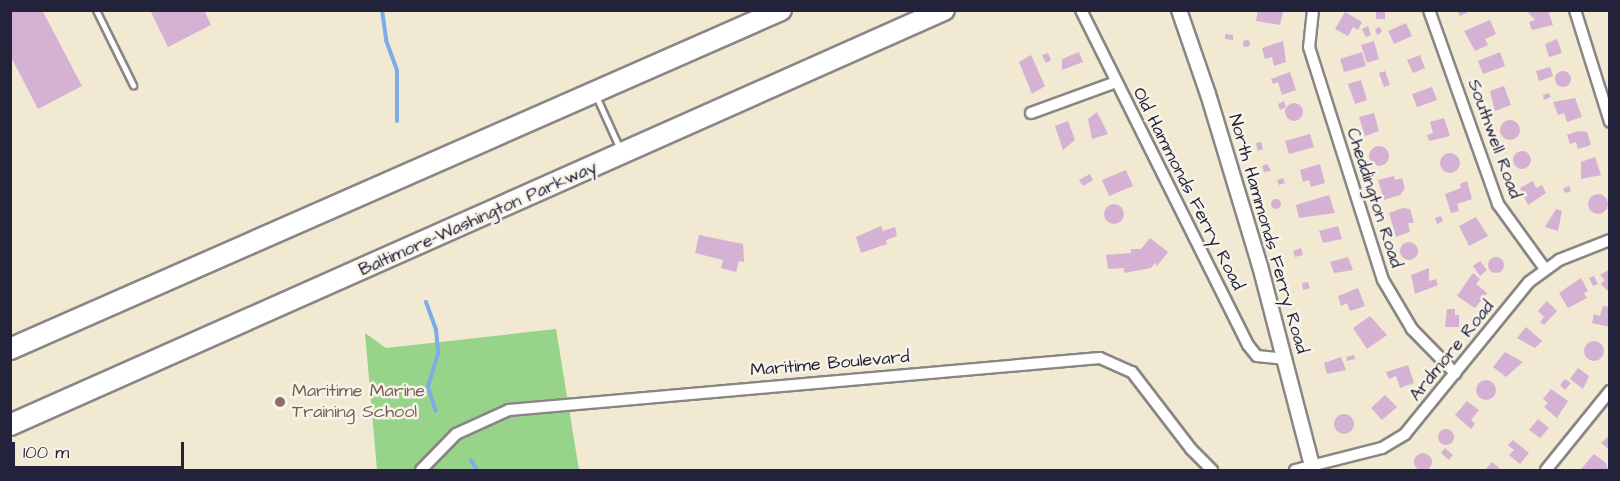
<!DOCTYPE html>
<html>
<head>
<meta charset="utf-8">
<style>
  body { margin:0 }
  #map { position:relative; width:1620px; height:481px; overflow:hidden; background:#f1e9d1; font-family:"Architects Daughter",sans-serif }
  div>[style] { position:absolute }
  .green>* { inset:0; background:#97d388 }
  .stream>* { height:4px; margin:-2px; padding:0 2px; transform-origin:2px; border-radius:2px; background:#7dace7 }
  .building>* { inset:0; background:#d5b1d4 }
  .round { border-radius:50% }
  .roads { filter:drop-shadow(2px 0 #8a8686) drop-shadow(-2px 0 #8a8686) drop-shadow(0 2px #8a8686) drop-shadow(0 -2px #8a8686) }
  .service>* { height:5px; margin:-2.5px; padding:0 2.5px; transform-origin:2.5px; border-radius:2.5px; background:#fff }
  .minor>* { height:10px; margin:-5px; padding:0 5px; transform-origin:5px; border-radius:5px; background:#fff }
  .tertiary>* { height:14px; margin:-7px; padding:0 7px; transform-origin:7px; border-radius:7px; background:#fff }
  .motorway>* { height:20px; margin:-10px; padding:0 10px; transform-origin:10px; border-radius:10px; background:#fff }
  .dots>* { width:16px; height:16px; translate:-50% -50%; box-sizing:border-box; border:3px solid #f7f3e8; border-radius:50% }
  span { translate:-50% -50%; white-space:nowrap; text-align:center; line-height:1.15; -webkit-text-stroke:5px #f7f3e8; paint-order:stroke }
  .street-label { font-size:18px; color:#22223b }
  .education-label { font-size:18px; color:#785e54 }
  .left { translate:0 -50%; text-align:left }
  .frame { position:absolute; inset:0; border:12px solid #22223b; pointer-events:none }
  .scale { position:absolute; left:12px; top:442px; width:172px; height:27px; box-sizing:border-box; border:3px solid #22223b; border-top:0; padding-left:8px; font-size:18px; line-height:21px; white-space:nowrap; color:#22223b; -webkit-text-stroke:4px #f7f3e8; paint-order:stroke }
</style>
</head>
<body>
<div id="map">
  <div class="green">
    <i style="clip-path:polygon(556px 329px,579px 470px,377px 470px,365px 333px,386px 348px)"></i>
  </div>
  <div class="stream">
    <i style="left:382px;top:10px;width:30px;rotate:82deg"></i>
    <i style="left:386px;top:40px;width:32px;rotate:70deg"></i>
    <i style="left:397px;top:70px;width:51px;rotate:90deg"></i>
    <i style="left:426px;top:302px;width:29px;rotate:70deg"></i>
    <i style="left:436px;top:329px;width:25px;rotate:85deg"></i>
    <i style="left:438px;top:354px;width:34px;rotate:107deg"></i>
    <i style="left:428px;top:387px;width:25px;rotate:72deg"></i>
    <i style="left:471px;top:460px;width:12px;rotate:59deg"></i>
  </div>
  <div class="building">
    <i style="clip-path:polygon(10px 10px,42px 10px,82px 86px,38px 109px,10px 55px)"></i>
    <i style="clip-path:polygon(150px 10px,204px 10px,211px 25px,168px 47px)"></i>
    <i style="clip-path:polygon(1258px 10px,1283px 12px,1280px 25px,1256px 21px)"></i>
    <i style="clip-path:polygon(1376px 10px,1385px 10px,1385px 19px,1376px 19px)"></i>
    <i style="clip-path:polygon(1457px 10px,1472px 10px,1460px 16px)"></i>
    <i style="clip-path:polygon(1548px 10px,1553px 25px,1532px 30px,1529px 22px,1535px 20px,1528px 12px)"></i>
    <i style="clip-path:polygon(1345px 12px,1362px 22px,1358px 30px,1353px 27px,1348px 36px,1335px 29px)"></i>
    <i style="clip-path:polygon(1490px 20px,1496px 34px,1485px 39px,1488px 45px,1475px 51px,1464px 31px)"></i>
    <i style="clip-path:polygon(1406px 23px,1412px 36px,1394px 44px,1388px 31px)"></i>
    <i style="clip-path:polygon(1368px 26px,1371px 35px,1366px 37px,1362px 29px)"></i>
    <i style="clip-path:polygon(1380px 27px,1382px 32px,1377px 35px,1375px 29px)"></i>
    <i style="clip-path:polygon(1225px 34px,1233px 35px,1233px 40px,1225px 39px)"></i>
    <i style="clip-path:polygon(1557px 39px,1562px 53px,1549px 57px,1545px 44px)"></i>
    <i class="round" style="left:1242.5px;top:39.5px;width:7px;height:7px"></i>
    <i style="clip-path:polygon(1283px 41px,1286px 62px,1274px 66px,1272px 57px,1265px 59px,1262px 48px)"></i>
    <i style="clip-path:polygon(1374px 41px,1379px 59px,1367px 63px,1361px 45px)"></i>
    <i style="clip-path:polygon(1079px 52px,1083px 62px,1062px 70px,1062px 59px)"></i>
    <i style="clip-path:polygon(1362px 52px,1366px 66px,1344px 72px,1340px 59px)"></i>
    <i style="clip-path:polygon(1500px 52px,1505px 66px,1483px 74px,1478px 61px)"></i>
    <i style="clip-path:polygon(1048px 53px,1051px 60px,1046px 63px,1042px 55px)"></i>
    <i style="clip-path:polygon(1031px 55px,1045px 86px,1032px 94px,1019px 62px)"></i>
    <i style="clip-path:polygon(1420px 55px,1425px 68px,1413px 73px,1407px 60px)"></i>
    <i style="clip-path:polygon(1550px 67px,1553px 76px,1539px 81px,1536px 71px)"></i>
    <i style="clip-path:polygon(1385px 71px,1390px 85px,1384px 87px,1379px 73px)"></i>
    <i class="round" style="left:1555px;top:71px;width:16px;height:16px"></i>
    <i style="clip-path:polygon(1290px 72px,1296px 90px,1282px 95px,1278px 82px,1273px 84px,1271px 79px)"></i>
    <i style="clip-path:polygon(1361px 80px,1367px 100px,1355px 104px,1348px 84px)"></i>
    <i style="clip-path:polygon(1504px 86px,1511px 105px,1495px 111px,1490px 91px)"></i>
    <i style="clip-path:polygon(1432px 87px,1437px 100px,1417px 107px,1412px 94px)"></i>
    <i style="clip-path:polygon(1549px 93px,1551px 97px,1544px 100px,1543px 95px)"></i>
    <i style="clip-path:polygon(1575px 98px,1582px 117px,1567px 122px,1564px 113px,1558px 115px,1553px 102px)"></i>
    <i style="clip-path:polygon(1284px 101px,1286px 107px,1280px 110px,1278px 104px)"></i>
    <i class="round" style="left:1285px;top:103px;width:18px;height:18px"></i>
    <i style="clip-path:polygon(1097px 112px,1108px 134px,1092px 139px,1088px 119px)"></i>
    <i style="clip-path:polygon(1374px 113px,1379px 131px,1365px 136px,1359px 117px)"></i>
    <i style="clip-path:polygon(1444px 118px,1450px 136px,1429px 141px,1427px 135px,1433px 133px,1430px 122px)"></i>
    <i class="round" style="left:1500px;top:120px;width:20px;height:20px"></i>
    <i style="clip-path:polygon(1068px 121px,1075px 140px,1063px 150px,1055px 126px)"></i>
    <i style="clip-path:polygon(1578px 131px,1587px 132px,1591px 145px,1578px 149px,1576px 142px,1570px 144px,1567px 135px)"></i>
    <i style="clip-path:polygon(1310px 134px,1314px 147px,1289px 154px,1285px 141px)"></i>
    <i style="clip-path:polygon(1261px 142px,1263px 149px,1258px 151px,1256px 143px)"></i>
    <i class="round" style="left:1369px;top:146px;width:20px;height:20px"></i>
    <i class="round" style="left:1513px;top:151px;width:18px;height:18px"></i>
    <i class="round" style="left:1440px;top:153px;width:20px;height:20px"></i>
    <i style="clip-path:polygon(1595px 157px,1601px 175px,1581px 179px,1581px 162px)"></i>
    <i style="clip-path:polygon(1267px 164px,1271px 171px,1264px 172px,1262px 166px)"></i>
    <i style="clip-path:polygon(1320px 164px,1325px 183px,1311px 187px,1309px 180px,1303px 182px,1300px 170px)"></i>
    <i style="clip-path:polygon(1126px 170px,1133px 186px,1109px 196px,1102px 180px)"></i>
    <i style="clip-path:polygon(1090px 174px,1093px 180px,1083px 186px,1079px 180px)"></i>
    <i style="clip-path:polygon(1394px 176px,1395px 180px,1402px 178px,1405px 188px,1400px 195px,1384px 200px,1378px 180px)"></i>
    <i style="clip-path:polygon(1283px 178px,1285px 183px,1279px 185px,1277px 180px)"></i>
    <i style="clip-path:polygon(1467px 181px,1472px 199px,1457px 204px,1459px 211px,1451px 213px,1445px 194px,1461px 188px,1460px 184px)"></i>
    <i style="clip-path:polygon(1533px 181px,1536px 188px,1542px 185px,1546px 193px,1528px 205px,1520px 188px)"></i>
    <i style="clip-path:polygon(1569px 186px,1571px 191px,1565px 193px,1563px 189px)"></i>
    <i class="round" style="left:1588px;top:194px;width:20px;height:20px"></i>
    <i style="clip-path:polygon(1329px 195px,1335px 213px,1299px 218px,1296px 205px)"></i>
    <i class="round" style="left:1271px;top:199px;width:10px;height:10px"></i>
    <i class="round" style="left:1104px;top:204px;width:20px;height:20px"></i>
    <i style="clip-path:polygon(1403px 208px,1410px 209px,1414px 223px,1408px 223px,1410px 232px,1396px 237px,1389px 213px)"></i>
    <i style="clip-path:polygon(1556px 209px,1562px 211px,1558px 231px,1545px 227px)"></i>
    <i style="clip-path:polygon(1441px 216px,1443px 221px,1437px 224px,1435px 218px)"></i>
    <i style="clip-path:polygon(1476px 217px,1488px 236px,1469px 246px,1459px 226px)"></i>
    <i style="clip-path:polygon(881px 226px,883px 231px,895px 227px,897px 236px,886px 240px,887px 244px,861px 253px,856px 237px)"></i>
    <i style="clip-path:polygon(1338px 226px,1342px 239px,1323px 243px,1319px 231px)"></i>
    <i style="clip-path:polygon(699px 235px,743px 244px,744px 262px,739px 261px,736px 272px,721px 268px,723px 260px,695px 253px)"></i>
    <i style="clip-path:polygon(1150px 238px,1168px 252px,1157px 266px,1155px 263px,1151px 268px,1124px 273px,1124px 268px,1108px 269px,1106px 255px,1131px 253px,1131px 249px,1141px 249px)"></i>
    <i class="round" style="left:1400px;top:242px;width:18px;height:18px"></i>
    <i style="clip-path:polygon(1301px 248px,1303px 255px,1295px 257px,1293px 251px)"></i>
    <i style="clip-path:polygon(1348px 257px,1353px 270px,1334px 273px,1330px 262px)"></i>
    <i class="round" style="left:1488px;top:257px;width:16px;height:16px"></i>
    <i style="clip-path:polygon(1480px 261px,1487px 270px,1480px 276px,1473px 266px)"></i>
    <i style="clip-path:polygon(1429px 268px,1429px 281px,1436px 279px,1438px 285px,1415px 294px,1411px 275px)"></i>
    <i style="clip-path:polygon(1610px 269px,1610px 289px,1608px 291px,1601px 284px,1605px 280px,1600px 275px)"></i>
    <i style="clip-path:polygon(1473px 273px,1480px 279px,1476px 284px,1487px 293px,1475px 308px,1457px 296px)"></i>
    <i style="clip-path:polygon(1594px 276px,1598px 284px,1593px 286px,1589px 278px)"></i>
    <i style="clip-path:polygon(1581px 278px,1588px 291px,1584px 293px,1587px 298px,1568px 308px,1559px 293px)"></i>
    <i style="clip-path:polygon(1308px 282px,1310px 288px,1303px 290px,1302px 283px)"></i>
    <i style="clip-path:polygon(1358px 288px,1365px 306px,1350px 311px,1347px 303px,1341px 306px,1338px 296px)"></i>
    <i style="clip-path:polygon(1547px 301px,1557px 311px,1544px 325px,1540px 322px,1544px 317px,1538px 311px)"></i>
    <i style="clip-path:polygon(1603px 306px,1610px 307px,1610px 327px,1592px 323px,1594px 314px,1600px 316px)"></i>
    <i style="clip-path:polygon(1447px 309px,1455px 309px,1455px 315px,1459px 315px,1459px 327px,1445px 327px)"></i>
    <i style="clip-path:polygon(1370px 316px,1387px 335px,1367px 349px,1353px 328px)"></i>
    <i style="clip-path:polygon(1526px 327px,1542px 341px,1535px 348px,1517px 338px)"></i>
    <i class="round" style="left:1584px;top:341px;width:20px;height:20px"></i>
    <i style="clip-path:polygon(1505px 352px,1523px 362px,1506px 377px,1493px 367px)"></i>
    <i style="clip-path:polygon(1354px 355px,1355px 359px,1347px 361px,1346px 357px)"></i>
    <i style="clip-path:polygon(1341px 357px,1346px 370px,1327px 374px,1324px 363px)"></i>
    <i style="clip-path:polygon(1408px 365px,1414px 383px,1400px 388px,1396px 376px,1389px 379px,1386px 372px)"></i>
    <i style="clip-path:polygon(1578px 368px,1589px 376px,1583px 389px,1570px 379px)"></i>
    <i style="clip-path:polygon(1565px 379px,1571px 383px,1565px 390px,1560px 385px)"></i>
    <i class="round" style="left:1476px;top:380px;width:20px;height:20px"></i>
    <i style="clip-path:polygon(1551px 389px,1568px 401px,1557px 418px,1544px 407px,1548px 403px,1543px 399px)"></i>
    <i style="clip-path:polygon(1385px 395px,1397px 407px,1382px 420px,1371px 408px)"></i>
    <i style="clip-path:polygon(1467px 401px,1479px 410px,1471px 420px,1475px 424px,1471px 429px,1455px 415px)"></i>
    <i class="round" style="left:1334px;top:414px;width:20px;height:20px"></i>
    <i style="clip-path:polygon(1538px 419px,1549px 428px,1540px 438px,1529px 430px)"></i>
    <i class="round" style="left:1438px;top:429px;width:16px;height:16px"></i>
    <i style="clip-path:polygon(1610px 435px,1610px 450px,1601px 443px)"></i>
    <i style="clip-path:polygon(1513px 440px,1529px 453px,1520px 464px,1509px 455px,1514px 450px,1508px 445px)"></i>
    <i style="clip-path:polygon(1445px 448px,1453px 455px,1449px 460px,1441px 453px)"></i>
    <i class="round" style="left:1414px;top:453px;width:18px;height:18px"></i>
    <i style="clip-path:polygon(1594px 454px,1606px 463px,1608px 470px,1581px 469px)"></i>
    <i style="clip-path:polygon(1492px 462px,1498px 467px,1500px 470px,1485px 470px)"></i>
  </div>
  <div class="roads">
    <div class="service">
      <i style="left:96px;top:10px;width:84px;rotate:63.7deg"></i>
      <i style="left:596px;top:96px;width:60px;rotate:65.6deg"></i>
    </div>
    <div class="minor">
      <i style="left:1081px;top:10px;width:374px;rotate:63.5deg"></i>
      <i style="left:1248px;top:345px;width:14px;rotate:51deg"></i>
      <i style="left:1257px;top:356px;width:27px;rotate:6deg"></i>
      <i style="left:1313px;top:10px;width:37px;rotate:96deg"></i>
      <i style="left:1309px;top:47px;width:244px;rotate:72.4deg"></i>
      <i style="left:1383px;top:280px;width:57px;rotate:59.4deg"></i>
      <i style="left:1412px;top:329px;width:62px;rotate:45.7deg"></i>
      <i style="left:1429px;top:10px;width:206px;rotate:70.4deg"></i>
      <i style="left:1498px;top:204px;width:80px;rotate:54.1deg"></i>
      <i style="left:1575px;top:10px;width:117px;rotate:72.6deg"></i>
      <i style="left:1031px;top:113px;width:90px;rotate:-20deg"></i>
      <i style="left:421px;top:470px;width:50px;rotate:-45.8deg"></i>
      <i style="left:456px;top:434px;width:58px;rotate:-24.4deg"></i>
      <i style="left:509px;top:410px;width:593px;rotate:-5.03deg"></i>
      <i style="left:1100px;top:358px;width:35px;rotate:24deg"></i>
      <i style="left:1132px;top:372px;width:97px;rotate:52.5deg"></i>
      <i style="left:1191px;top:449px;width:30px;rotate:45deg"></i>
      <i style="left:1295px;top:470px;width:90px;rotate:-14.2deg"></i>
      <i style="left:1382px;top:448px;width:27px;rotate:-31deg"></i>
      <i style="left:1405px;top:434px;width:196px;rotate:-50.8deg"></i>
      <i style="left:1529px;top:282px;width:37px;rotate:-36deg"></i>
      <i style="left:1559px;top:260px;width:55px;rotate:-21.4deg"></i>
      <i style="left:1546px;top:470px;width:102px;rotate:-51deg"></i>
    </div>
    <div class="tertiary">
      <i style="left:1179px;top:10px;width:89px;rotate:71deg"></i>
      <i style="left:1208px;top:94px;width:180px;rotate:73.2deg"></i>
      <i style="left:1260px;top:266px;width:211px;rotate:75.4deg"></i>
    </div>
    <div class="motorway">
      <i style="left:10px;top:349px;width:842px;rotate:-23.73deg"></i>
      <i style="left:10px;top:425px;width:1022px;rotate:-23.96deg"></i>
    </div>
  </div>
  <div class="dots">
    <i style="left:280px;top:402px;background:#8d6e63"></i>
  </div>
  <div class="street-label">
    <span style="left:1494px;top:139px;rotate:70deg">Southwell Road</span>
    <span style="left:1188px;top:189px;rotate:63deg">Old Hammonds Ferry Road</span>
    <span style="left:1374px;top:198px;rotate:72deg">Cheddington Road</span>
    <span style="left:478px;top:219px;rotate:-24deg">Baltimore-Washington Parkway</span>
    <span style="left:1268px;top:234px;rotate:74deg">North Hammonds Ferry Road</span>
    <span style="left:1452px;top:351px;rotate:-51deg">Ardmore Road</span>
    <span style="left:830px;top:364px;rotate:-5deg">Maritime Boulevard</span>
  </div>
  <div class="education-label">
    <span class="left" style="left:292px;top:402px">Maritime Marine<br>Training School</span>
  </div>
  <div class="frame"></div>
  <div class="scale">100 m</div>
</div>
</body>
</html>
